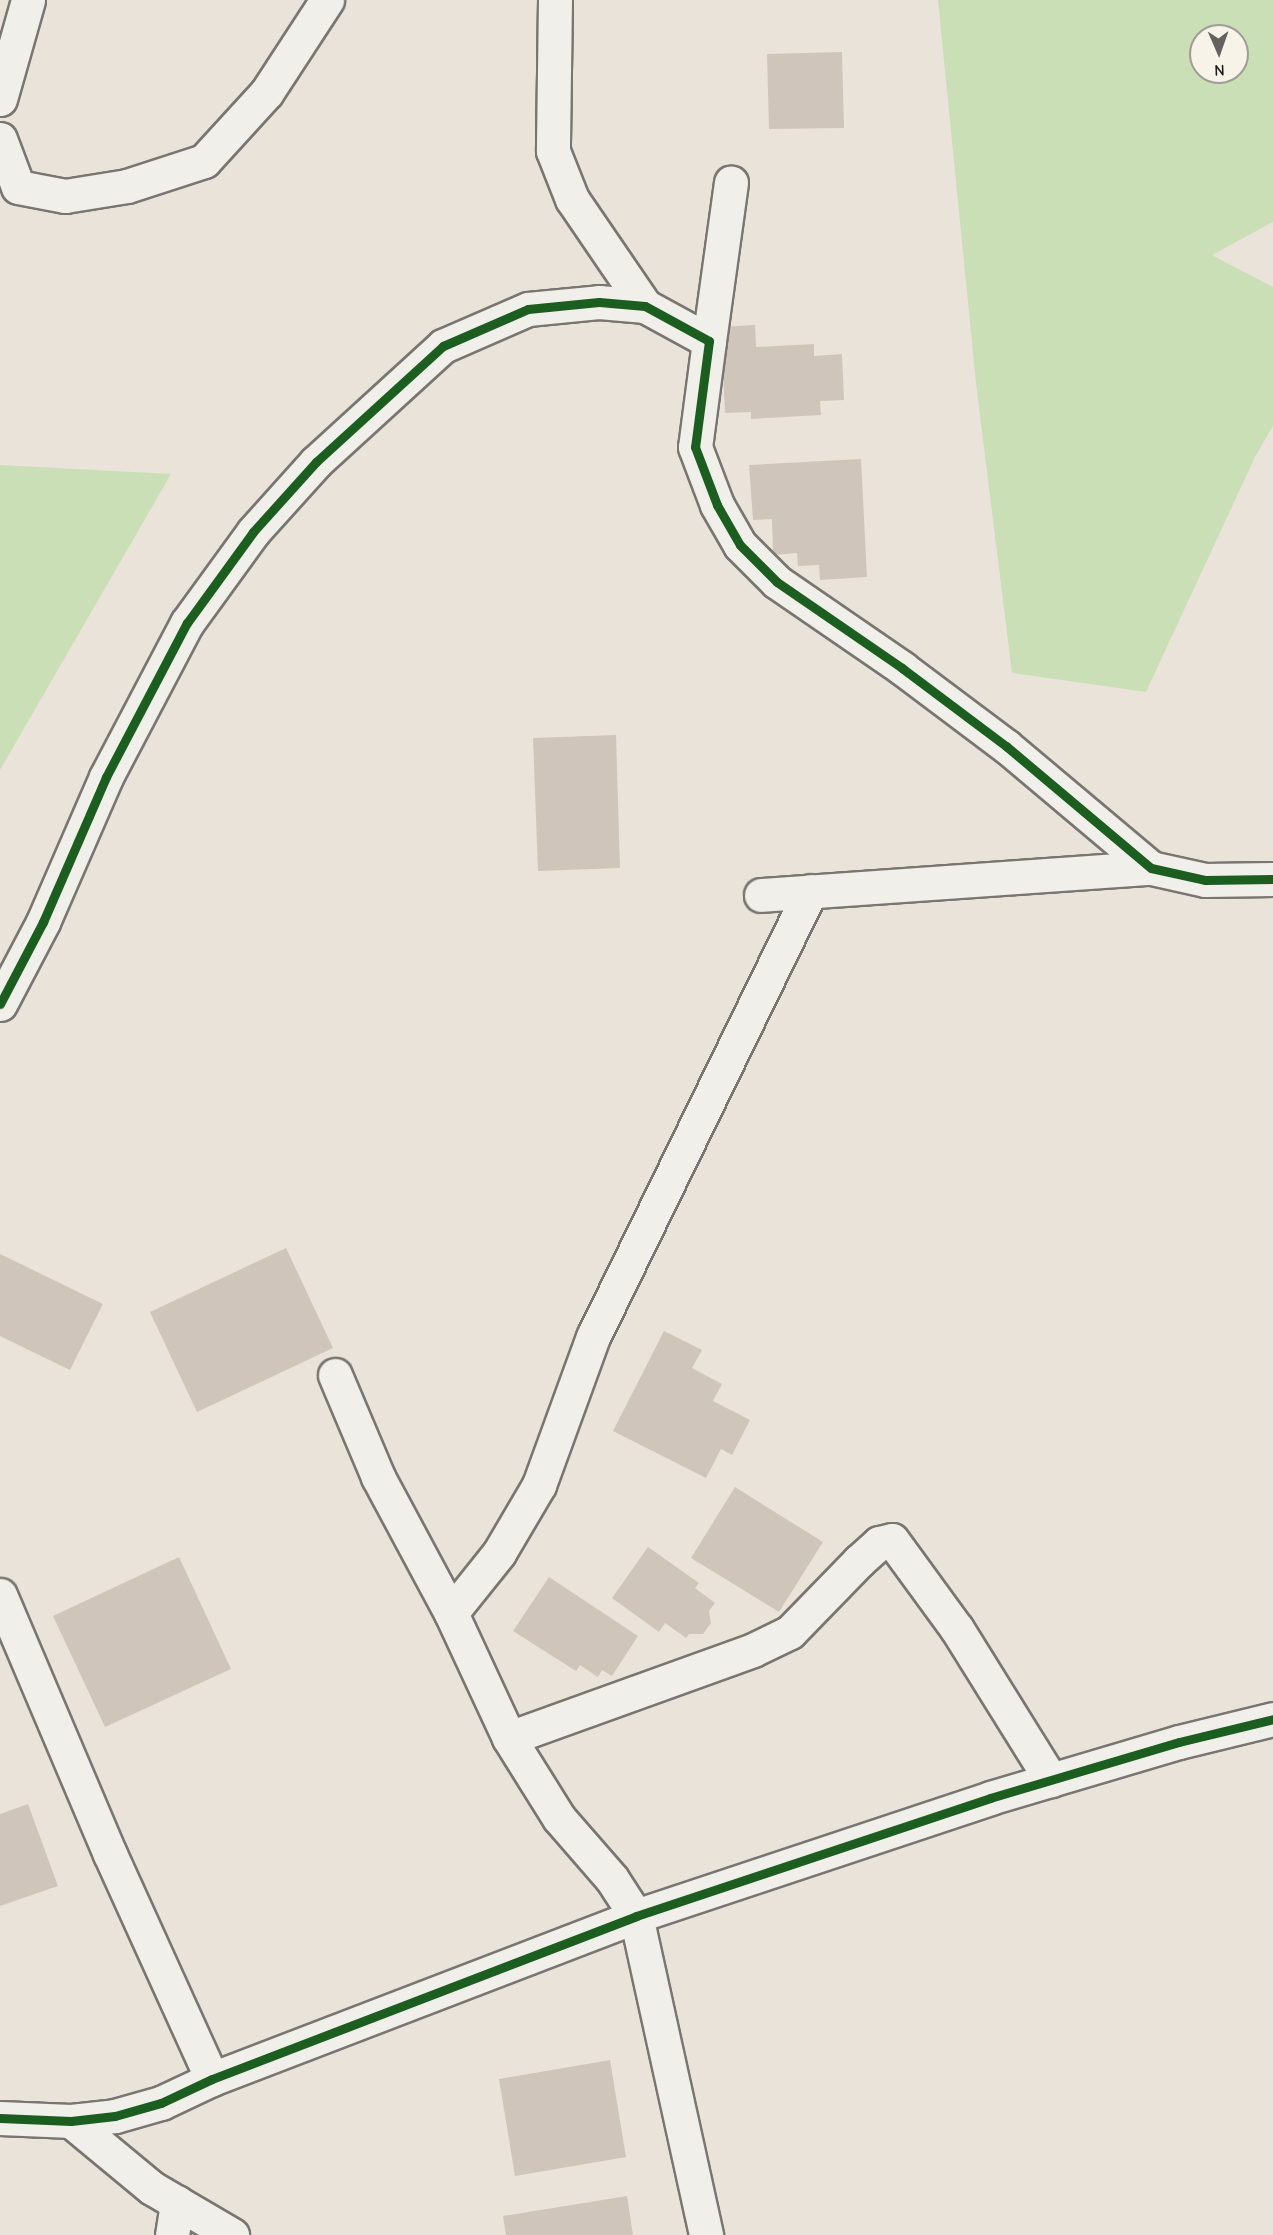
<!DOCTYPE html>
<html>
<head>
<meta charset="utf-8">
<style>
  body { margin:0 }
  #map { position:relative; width:1273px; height:2235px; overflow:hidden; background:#eae3da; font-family:"Comic Neue",sans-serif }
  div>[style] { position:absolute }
  .green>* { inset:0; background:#cbdfb6 }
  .building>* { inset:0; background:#d0c5ba }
  .roads { filter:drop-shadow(2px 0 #797672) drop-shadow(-2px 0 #797672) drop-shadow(0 2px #797672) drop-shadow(0 -2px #797672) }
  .minor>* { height:33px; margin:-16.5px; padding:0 16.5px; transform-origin:16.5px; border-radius:16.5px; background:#f1efea }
  .cycleway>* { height:9px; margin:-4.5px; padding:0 4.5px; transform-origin:4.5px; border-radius:4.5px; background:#1b5e20 }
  span { translate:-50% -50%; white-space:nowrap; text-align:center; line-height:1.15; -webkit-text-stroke:4.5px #f7f3e8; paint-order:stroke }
  .north { position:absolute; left:1189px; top:24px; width:60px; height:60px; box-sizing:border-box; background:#f7f3e8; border:2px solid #9f9d96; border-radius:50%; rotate:178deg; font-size:16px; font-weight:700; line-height:24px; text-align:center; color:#1c1c1c }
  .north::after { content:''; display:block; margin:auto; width:21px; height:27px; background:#64625e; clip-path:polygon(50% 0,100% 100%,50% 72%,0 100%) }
</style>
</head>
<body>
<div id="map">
  <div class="green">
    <i style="clip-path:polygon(evenodd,938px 0,1273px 0,1273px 222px,1212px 255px,1273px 287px,1273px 426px,1255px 457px,1146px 692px,1012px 673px,976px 383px,938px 0,1201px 36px,1237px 36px,1237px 72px,1201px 72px,1201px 36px)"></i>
    <i style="clip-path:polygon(0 465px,171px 474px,0 770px)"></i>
  </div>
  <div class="building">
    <i style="clip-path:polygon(842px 52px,844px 128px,769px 129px,767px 54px)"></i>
    <i style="clip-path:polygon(755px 325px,756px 347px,814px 344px,814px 356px,842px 354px,844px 400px,820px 401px,821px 415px,751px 419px,751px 412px,725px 413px,721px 327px)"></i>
    <i style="clip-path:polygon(861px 459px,867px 577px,820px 580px,819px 565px,798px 566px,797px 553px,773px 555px,772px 519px,753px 520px,749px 465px)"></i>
    <i style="clip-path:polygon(616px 735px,620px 868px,538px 871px,533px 738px)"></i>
    <i style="clip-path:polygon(286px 1248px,333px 1348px,197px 1412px,150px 1312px)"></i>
    <i style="clip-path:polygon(0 1254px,103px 1304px,70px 1370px,0 1336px)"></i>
    <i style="clip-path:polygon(664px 1331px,702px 1350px,692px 1368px,722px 1384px,713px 1401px,750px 1420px,732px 1455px,721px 1449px,706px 1478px,613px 1431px)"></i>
    <i style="clip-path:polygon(735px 1487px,823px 1542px,779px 1612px,691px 1558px)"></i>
    <i style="clip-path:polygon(648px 1547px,699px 1583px,695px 1588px,715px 1603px,709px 1611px,711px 1623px,703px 1634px,689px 1634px,686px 1638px,665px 1623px,659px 1632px,612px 1598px)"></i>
    <i style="clip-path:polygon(179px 1557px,231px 1669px,105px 1727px,53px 1616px)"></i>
    <i style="clip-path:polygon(549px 1577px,638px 1636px,612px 1676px,602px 1670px,598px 1677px,580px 1665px,576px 1671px,513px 1631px)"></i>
    <i style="clip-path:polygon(28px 1804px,58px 1886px,0 1906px,0 1814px)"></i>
    <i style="clip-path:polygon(610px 2060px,626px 2157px,515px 2176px,499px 2079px)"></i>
    <i style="clip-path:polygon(627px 2196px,633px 2235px,506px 2235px,503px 2216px)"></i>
  </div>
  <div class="roads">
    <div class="minor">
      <i style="left:555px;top:0;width:151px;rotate:90.8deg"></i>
      <i style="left:553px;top:151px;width:52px;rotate:68.4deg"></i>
      <i style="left:572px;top:199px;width:130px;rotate:55.7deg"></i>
      <i style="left:0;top:99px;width:103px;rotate:-74.2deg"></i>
      <i style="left:0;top:139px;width:51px;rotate:69.4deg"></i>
      <i style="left:18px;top:187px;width:48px;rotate:10.8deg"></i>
      <i style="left:65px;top:196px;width:63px;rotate:-9.2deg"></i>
      <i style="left:127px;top:186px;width:81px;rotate:-18deg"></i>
      <i style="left:204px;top:161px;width:93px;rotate:-47.6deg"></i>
      <i style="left:267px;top:92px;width:110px;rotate:-56.9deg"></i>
      <i style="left:709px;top:341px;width:160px;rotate:-82.1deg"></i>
      <i style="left:761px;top:895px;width:391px;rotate:-4deg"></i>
      <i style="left:0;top:1004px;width:93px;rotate:-62.3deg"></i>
      <i style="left:43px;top:922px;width:158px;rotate:-66.5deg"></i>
      <i style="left:106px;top:777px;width:174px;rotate:-62.3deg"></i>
      <i style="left:187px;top:623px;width:112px;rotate:-54deg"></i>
      <i style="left:253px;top:532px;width:94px;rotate:-48deg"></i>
      <i style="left:316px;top:462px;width:172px;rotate:-42.4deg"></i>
      <i style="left:443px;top:346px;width:93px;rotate:-23.5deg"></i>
      <i style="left:528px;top:309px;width:71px;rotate:-5.6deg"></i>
      <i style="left:599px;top:302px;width:46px;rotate:5deg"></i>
      <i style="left:645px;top:306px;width:73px;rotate:28.7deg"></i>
      <i style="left:709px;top:341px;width:107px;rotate:97.5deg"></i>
      <i style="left:695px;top:447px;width:62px;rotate:69.2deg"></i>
      <i style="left:717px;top:505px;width:46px;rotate:60.1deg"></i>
      <i style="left:740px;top:545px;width:52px;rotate:45deg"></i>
      <i style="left:777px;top:582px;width:152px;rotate:34.5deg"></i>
      <i style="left:902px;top:668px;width:130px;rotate:36.9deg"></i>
      <i style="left:1006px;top:746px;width:189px;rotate:40.1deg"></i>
      <i style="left:1151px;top:868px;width:55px;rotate:12.5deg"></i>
      <i style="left:1205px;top:880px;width:68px;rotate:-0.8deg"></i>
      <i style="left:335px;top:1375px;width:111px;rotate:67.1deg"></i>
      <i style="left:378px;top:1477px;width:154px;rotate:61.8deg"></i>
      <i style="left:451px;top:1613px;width:138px;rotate:65.1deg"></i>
      <i style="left:509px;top:1738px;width:94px;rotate:58deg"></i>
      <i style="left:559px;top:1818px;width:81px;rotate:49deg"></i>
      <i style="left:612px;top:1879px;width:44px;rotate:57deg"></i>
      <i style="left:636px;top:1916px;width:327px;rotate:77.6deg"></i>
      <i style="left:0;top:1595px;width:281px;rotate:67deg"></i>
      <i style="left:110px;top:1854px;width:247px;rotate:65.6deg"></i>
      <i style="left:451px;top:1613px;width:77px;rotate:-51.3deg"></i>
      <i style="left:499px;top:1553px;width:79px;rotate:-59.5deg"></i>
      <i style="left:539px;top:1485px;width:158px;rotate:-70deg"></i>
      <i style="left:593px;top:1337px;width:496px;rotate:-64deg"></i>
      <i style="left:509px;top:1738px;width:259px;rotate:-19.8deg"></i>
      <i style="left:753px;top:1650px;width:41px;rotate:-25.9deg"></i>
      <i style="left:790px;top:1632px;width:99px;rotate:-45.8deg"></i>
      <i style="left:859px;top:1561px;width:27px;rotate:-42deg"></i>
      <i style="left:879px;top:1543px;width:13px;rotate:-13deg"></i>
      <i style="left:892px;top:1540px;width:110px;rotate:53.9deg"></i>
      <i style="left:957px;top:1629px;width:178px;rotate:58.1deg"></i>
      <i style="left:0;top:2118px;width:71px;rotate:2.4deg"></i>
      <i style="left:71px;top:2121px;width:44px;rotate:-6.5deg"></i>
      <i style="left:115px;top:2116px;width:48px;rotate:-15.8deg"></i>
      <i style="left:161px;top:2103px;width:56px;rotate:-25.2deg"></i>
      <i style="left:212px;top:2079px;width:454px;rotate:-21deg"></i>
      <i style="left:636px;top:1916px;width:373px;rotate:-18.4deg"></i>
      <i style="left:990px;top:1798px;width:197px;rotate:-16.5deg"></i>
      <i style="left:1179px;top:1742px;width:97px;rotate:-13.7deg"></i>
      <i style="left:71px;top:2121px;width:105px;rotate:39.6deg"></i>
      <i style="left:152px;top:2188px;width:93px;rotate:30.4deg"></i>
      <i style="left:172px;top:2235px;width:33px;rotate:-81deg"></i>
    </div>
  </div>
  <div class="cycleway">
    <i style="left:0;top:1004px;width:93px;rotate:-62.3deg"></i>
    <i style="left:43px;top:922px;width:158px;rotate:-66.5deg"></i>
    <i style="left:106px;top:777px;width:174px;rotate:-62.3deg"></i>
    <i style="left:187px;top:623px;width:112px;rotate:-54deg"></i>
    <i style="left:253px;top:532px;width:94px;rotate:-48deg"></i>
    <i style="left:316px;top:462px;width:172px;rotate:-42.4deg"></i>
    <i style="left:443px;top:346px;width:93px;rotate:-23.5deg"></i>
    <i style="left:528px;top:309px;width:71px;rotate:-5.6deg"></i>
    <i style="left:599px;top:302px;width:46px;rotate:5deg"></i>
    <i style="left:645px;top:306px;width:73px;rotate:28.7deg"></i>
    <i style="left:709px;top:341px;width:107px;rotate:97.5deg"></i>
    <i style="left:695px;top:447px;width:62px;rotate:69.2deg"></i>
    <i style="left:717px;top:505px;width:46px;rotate:60.1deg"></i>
    <i style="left:740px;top:545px;width:52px;rotate:45deg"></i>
    <i style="left:777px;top:582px;width:152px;rotate:34.5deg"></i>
    <i style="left:902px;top:668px;width:130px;rotate:36.9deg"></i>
    <i style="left:1006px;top:746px;width:189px;rotate:40.1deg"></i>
    <i style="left:1151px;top:868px;width:55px;rotate:12.5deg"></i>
    <i style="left:1205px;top:880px;width:68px;rotate:-0.8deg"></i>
    <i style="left:0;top:2118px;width:71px;rotate:2.4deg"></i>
    <i style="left:71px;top:2121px;width:44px;rotate:-6.5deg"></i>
    <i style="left:115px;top:2116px;width:48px;rotate:-15.8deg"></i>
    <i style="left:161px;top:2103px;width:56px;rotate:-25.2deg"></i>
    <i style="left:212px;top:2079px;width:454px;rotate:-21deg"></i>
    <i style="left:636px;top:1916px;width:373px;rotate:-18.4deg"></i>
    <i style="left:990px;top:1798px;width:197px;rotate:-16.5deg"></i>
    <i style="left:1179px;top:1742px;width:97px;rotate:-13.7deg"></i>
  </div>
  <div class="north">N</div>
</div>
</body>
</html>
